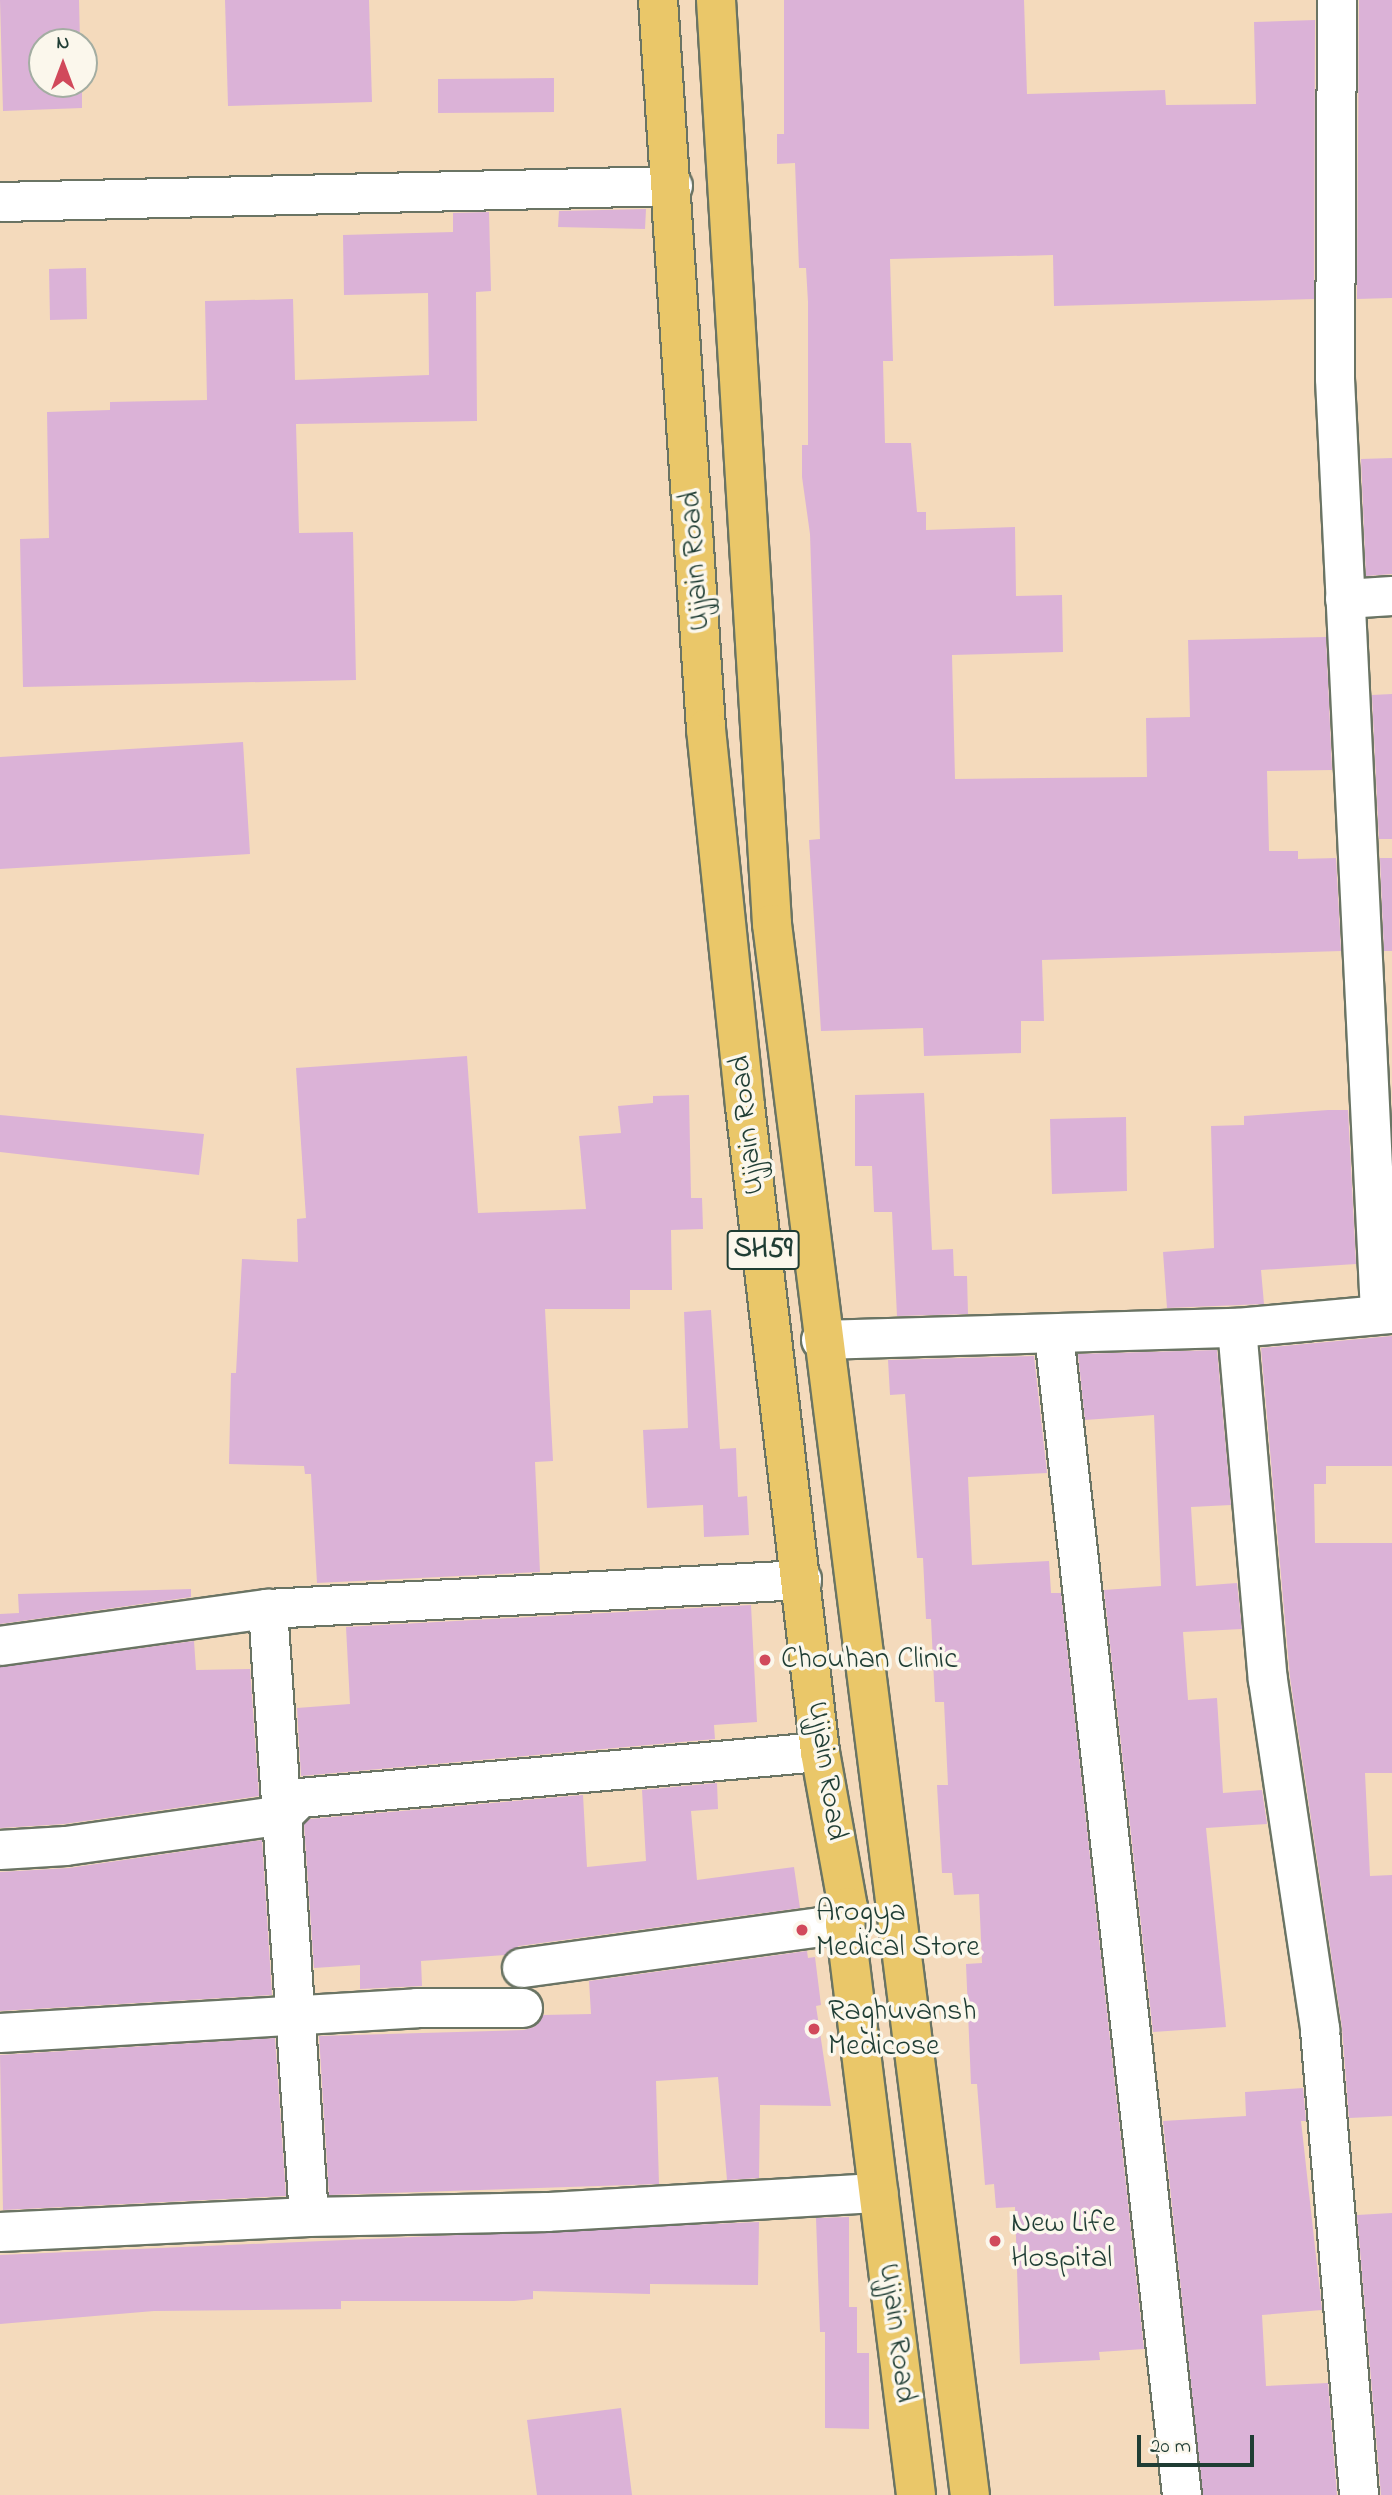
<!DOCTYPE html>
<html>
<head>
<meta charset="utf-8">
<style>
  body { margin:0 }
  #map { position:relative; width:1392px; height:2495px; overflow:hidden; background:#f4dabc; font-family:"Indie Flower",sans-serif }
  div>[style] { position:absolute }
  .building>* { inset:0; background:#dbb2d7 }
  .roads { filter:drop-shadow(2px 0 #6a7464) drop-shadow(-2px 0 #6a7464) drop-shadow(0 2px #6a7464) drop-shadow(0 -2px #6a7464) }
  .minor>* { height:38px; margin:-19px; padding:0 19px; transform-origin:19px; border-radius:19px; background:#fff }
  .primary>* { height:38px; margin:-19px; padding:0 19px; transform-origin:19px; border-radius:19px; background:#eac769 }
  .dots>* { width:19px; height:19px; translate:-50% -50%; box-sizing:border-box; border:4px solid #fbf7ec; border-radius:50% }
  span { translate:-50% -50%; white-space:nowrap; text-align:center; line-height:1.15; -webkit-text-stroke:7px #fbf7ec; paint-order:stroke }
  .shield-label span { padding:2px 5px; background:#fbf7ec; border:2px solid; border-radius:5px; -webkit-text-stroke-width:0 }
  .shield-label { font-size:28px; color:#1f3d34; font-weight:700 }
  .street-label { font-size:30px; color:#1f3d34 }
  .poi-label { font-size:30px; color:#1f3d34 }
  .left { translate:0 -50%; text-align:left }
  .north { position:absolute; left:28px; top:28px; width:70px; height:70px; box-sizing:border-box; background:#fbf7ec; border:2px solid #a3ada2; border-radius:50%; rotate:0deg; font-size:19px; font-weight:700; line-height:28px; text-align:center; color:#1f3d34 }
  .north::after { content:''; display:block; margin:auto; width:24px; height:32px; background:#d1495b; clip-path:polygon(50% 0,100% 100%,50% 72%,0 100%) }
  .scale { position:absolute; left:1137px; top:2435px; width:117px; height:32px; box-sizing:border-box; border:4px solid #1f3d34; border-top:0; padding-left:9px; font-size:21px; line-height:24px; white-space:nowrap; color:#1f3d34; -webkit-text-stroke:5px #fbf7ec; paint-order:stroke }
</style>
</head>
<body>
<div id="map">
  <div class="building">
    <i style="clip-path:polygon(0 0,79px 0,80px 42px,42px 42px,42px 84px,82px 84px,82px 108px,3px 111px)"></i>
    <i style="clip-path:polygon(225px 0,369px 0,372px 102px,228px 106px)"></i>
    <i style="clip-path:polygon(784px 0,1024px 0,1027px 94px,1165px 90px,1166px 105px,1256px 104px,1254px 22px,1315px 20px,1314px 299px,1054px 306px,1053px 255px,890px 259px,893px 361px,883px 361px,885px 443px,911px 443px,917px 512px,926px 512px,926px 530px,1015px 527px,1016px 596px,1062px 595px,1063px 652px,952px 655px,955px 779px,1147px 777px,1146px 718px,1190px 717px,1188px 640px,1326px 637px,1332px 770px,1267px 771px,1269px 851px,1298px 851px,1298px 859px,1336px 858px,1341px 951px,1042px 960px,1044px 1021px,1021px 1021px,1021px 1053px,924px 1056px,923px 1028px,821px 1031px,809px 840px,820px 839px,810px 534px,802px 477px,802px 445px,808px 445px,808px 302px,806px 268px,799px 268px,795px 163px,777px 164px,777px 134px,784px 134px)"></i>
    <i style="clip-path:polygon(1359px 0,1392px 0,1392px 298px,1357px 299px)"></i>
    <i style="clip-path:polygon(554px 78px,554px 112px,438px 113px,438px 79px)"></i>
    <i style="clip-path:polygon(646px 209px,645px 229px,558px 227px,559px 211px)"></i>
    <i style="clip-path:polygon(489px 212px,491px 291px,476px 292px,477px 421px,296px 424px,299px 533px,353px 532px,356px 680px,23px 687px,20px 539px,49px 538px,47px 412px,110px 410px,110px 402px,207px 400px,205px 301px,293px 299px,295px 380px,429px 375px,428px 293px,344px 295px,343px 235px,453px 232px,453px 213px)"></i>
    <i style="clip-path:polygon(86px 268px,87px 319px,50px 320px,49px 269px)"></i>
    <i style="clip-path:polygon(1392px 458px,1392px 574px,1366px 576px,1361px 459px)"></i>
    <i style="clip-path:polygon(1392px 694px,1392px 839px,1379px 839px,1372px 695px)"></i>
    <i style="clip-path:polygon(243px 742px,250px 854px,0 869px,0 757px)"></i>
    <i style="clip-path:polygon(1380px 858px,1392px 858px,1392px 951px,1384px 951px)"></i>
    <i style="clip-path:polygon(467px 1056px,478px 1213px,586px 1209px,579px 1136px,621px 1133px,618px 1106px,653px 1103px,653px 1096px,689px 1095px,691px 1198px,702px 1198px,703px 1229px,671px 1230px,672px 1290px,630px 1290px,630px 1309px,545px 1309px,553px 1461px,535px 1462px,540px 1572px,317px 1583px,311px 1474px,305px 1474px,304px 1466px,229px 1464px,231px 1373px,236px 1373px,242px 1259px,298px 1262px,297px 1219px,306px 1218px,296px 1068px)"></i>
    <i style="clip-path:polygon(924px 1093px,932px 1250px,953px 1249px,954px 1276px,967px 1276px,968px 1314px,897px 1316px,892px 1212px,874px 1212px,872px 1166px,855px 1166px,855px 1095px)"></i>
    <i style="clip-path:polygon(1328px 1110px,1348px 1110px,1356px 1264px,1261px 1270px,1264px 1304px,1167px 1308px,1163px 1252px,1214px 1248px,1211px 1126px,1244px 1125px,1244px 1116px)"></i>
    <i style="clip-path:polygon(0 1115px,204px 1134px,199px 1175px,0 1152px)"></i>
    <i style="clip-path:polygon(1126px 1117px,1127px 1191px,1052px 1194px,1050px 1119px)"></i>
    <i style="clip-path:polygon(711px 1310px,720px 1449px,736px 1448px,738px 1497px,747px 1496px,749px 1535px,704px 1537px,703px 1505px,647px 1508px,643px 1430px,688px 1428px,684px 1312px)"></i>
    <i style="clip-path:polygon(1392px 1336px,1392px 1466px,1326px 1466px,1326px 1484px,1314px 1484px,1315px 1543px,1392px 1543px,1392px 1773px,1365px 1773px,1370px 1876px,1392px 1875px,1392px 2116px,1349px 2118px,1342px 2027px,1290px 1677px,1261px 1348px)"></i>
    <i style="clip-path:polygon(1217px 1350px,1231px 1505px,1191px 1507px,1196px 1586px,1237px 1583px,1242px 1629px,1183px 1632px,1188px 1700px,1217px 1698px,1223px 1793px,1262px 1790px,1267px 1824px,1206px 1828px,1226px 2027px,1153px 2032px,1104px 1590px,1161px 1586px,1154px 1415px,1085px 1420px,1078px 1354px)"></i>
    <i style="clip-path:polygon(1034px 1356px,1047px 1473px,968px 1477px,972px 1565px,1049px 1561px,1051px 1593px,1061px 1593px,1144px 2349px,1099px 2352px,1100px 2360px,1020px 2364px,1015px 2207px,996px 2208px,994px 2184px,985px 2185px,977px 2084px,971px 2084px,966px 1964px,982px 1963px,979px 1894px,954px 1895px,952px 1873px,942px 1873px,937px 1785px,948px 1785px,944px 1702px,935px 1702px,931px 1619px,926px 1619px,923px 1558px,917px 1558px,905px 1394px,890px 1395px,888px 1360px)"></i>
    <i style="clip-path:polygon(191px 1589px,191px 1597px,0 1624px,0 1614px,19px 1613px,18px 1594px)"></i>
    <i style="clip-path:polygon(751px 1605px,757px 1722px,714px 1725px,715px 1739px,301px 1776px,297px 1708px,350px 1704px,346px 1627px)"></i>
    <i style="clip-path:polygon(194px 1641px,196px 1670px,250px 1669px,259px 1796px,64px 1824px,0 1828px,0 1667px)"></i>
    <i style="clip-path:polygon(717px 1783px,718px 1809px,691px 1811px,697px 1880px,794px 1867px,800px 1908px,519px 1946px,505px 1955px,421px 1961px,422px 1986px,360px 1989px,360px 1965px,314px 1968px,304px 1824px,310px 1819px,583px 1795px,587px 1867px,646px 1861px,642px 1790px)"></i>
    <i style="clip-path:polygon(262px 1840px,272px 1995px,0 2011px,0 1872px,69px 1868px)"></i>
    <i style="clip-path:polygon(807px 1951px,808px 1958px,815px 1957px,821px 2005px,816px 2006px,831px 2106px,760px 2105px,759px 2178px,727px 2180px,718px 2077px,656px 2081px,659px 2184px,329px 2195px,319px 2036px,524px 2030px,534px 2027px,543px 2015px,591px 2014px,589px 1981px)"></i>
    <i style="clip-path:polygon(275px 2038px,286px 2196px,3px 2210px,0 2055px)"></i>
    <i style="clip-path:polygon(1303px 2088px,1306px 2121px,1301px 2121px,1322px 2310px,1262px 2315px,1266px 2386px,1328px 2383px,1337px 2495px,1203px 2495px,1163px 2121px,1246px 2116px,1245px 2092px)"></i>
    <i style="clip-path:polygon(1392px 2213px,1392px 2495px,1381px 2495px,1357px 2215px)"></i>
    <i style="clip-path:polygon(849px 2217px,849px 2307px,857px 2307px,857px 2353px,869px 2353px,869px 2429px,825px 2428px,825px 2332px,820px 2332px,816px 2218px)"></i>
    <i style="clip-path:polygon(759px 2222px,758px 2285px,650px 2284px,650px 2294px,533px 2291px,533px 2299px,514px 2301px,341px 2301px,341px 2309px,154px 2311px,0 2324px,0 2255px)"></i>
    <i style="clip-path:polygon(621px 2408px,632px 2495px,537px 2495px,527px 2420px)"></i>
  </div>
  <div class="roads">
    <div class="minor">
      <i style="left:1337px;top:0;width:379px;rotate:90.3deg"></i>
      <i style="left:1335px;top:379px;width:936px;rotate:87.24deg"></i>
      <i style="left:0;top:202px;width:673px;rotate:-1.36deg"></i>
      <i style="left:1345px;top:599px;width:47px;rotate:-3.7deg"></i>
      <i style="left:1237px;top:1328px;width:353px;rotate:85deg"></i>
      <i style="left:1268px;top:1680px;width:354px;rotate:81.5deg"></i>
      <i style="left:1320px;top:2030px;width:467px;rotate:85.2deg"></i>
      <i style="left:1054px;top:1334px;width:1168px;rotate:83.71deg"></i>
      <i style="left:821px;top:1340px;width:416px;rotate:-1.7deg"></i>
      <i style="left:1237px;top:1328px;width:156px;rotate:-5.2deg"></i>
      <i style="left:268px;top:1609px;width:609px;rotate:86.14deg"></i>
      <i style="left:0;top:1646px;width:271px;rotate:-7.9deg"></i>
      <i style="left:268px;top:1609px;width:535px;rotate:-3.11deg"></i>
      <i style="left:0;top:1850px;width:66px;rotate:-3.5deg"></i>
      <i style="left:66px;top:1846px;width:219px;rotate:-8.1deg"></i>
      <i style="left:283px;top:1815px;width:24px;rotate:-45deg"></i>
      <i style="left:300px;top:1798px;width:522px;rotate:-5.06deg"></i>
      <i style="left:522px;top:1968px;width:326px;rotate:-7.8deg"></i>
      <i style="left:0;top:2033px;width:418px;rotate:-3.4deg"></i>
      <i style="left:417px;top:2008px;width:106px"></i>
      <i style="left:0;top:2232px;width:309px;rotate:-2.8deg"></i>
      <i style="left:309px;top:2217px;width:238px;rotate:-1.2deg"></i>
      <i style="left:547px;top:2212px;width:332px;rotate:-3.3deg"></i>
    </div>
    <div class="primary">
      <i style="left:658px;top:0;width:731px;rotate:86.23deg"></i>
      <i style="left:706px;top:729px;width:379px;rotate:84.1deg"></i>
      <i style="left:745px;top:1106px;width:650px;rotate:83.38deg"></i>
      <i style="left:820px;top:1752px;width:158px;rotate:79.8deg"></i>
      <i style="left:848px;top:1907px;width:17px;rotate:100deg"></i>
      <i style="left:845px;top:1924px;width:575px;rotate:82.91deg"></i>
      <i style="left:716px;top:0;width:926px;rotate:86.53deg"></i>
      <i style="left:772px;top:924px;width:1583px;rotate:82.82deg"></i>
    </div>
  </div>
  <div class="dots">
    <i style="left:765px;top:1660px;background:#d1495b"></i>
    <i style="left:802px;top:1930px;background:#d1495b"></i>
    <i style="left:814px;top:2029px;background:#d1495b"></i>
    <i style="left:995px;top:2241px;background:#d1495b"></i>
  </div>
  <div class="shield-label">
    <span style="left:763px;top:1250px">SH59</span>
  </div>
  <div class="street-label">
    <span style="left:696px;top:561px;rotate:-94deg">Ujjain Road</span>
    <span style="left:748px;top:1125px;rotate:-96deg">Ujjain Road</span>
    <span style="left:826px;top:1771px;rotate:82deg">Ujjain Road</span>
    <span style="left:896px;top:2333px;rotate:83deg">Ujjain Road</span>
  </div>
  <div class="poi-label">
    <span class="left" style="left:781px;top:1660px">Chouhan Clinic</span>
    <span class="left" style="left:816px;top:1930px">Arogya<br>Medical Store</span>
    <span class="left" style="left:828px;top:2029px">Raghuvansh<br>Medicose</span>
    <span class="left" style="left:1011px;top:2241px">New Life<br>Hospital</span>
  </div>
  <div class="north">N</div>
  <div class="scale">20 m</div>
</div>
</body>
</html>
